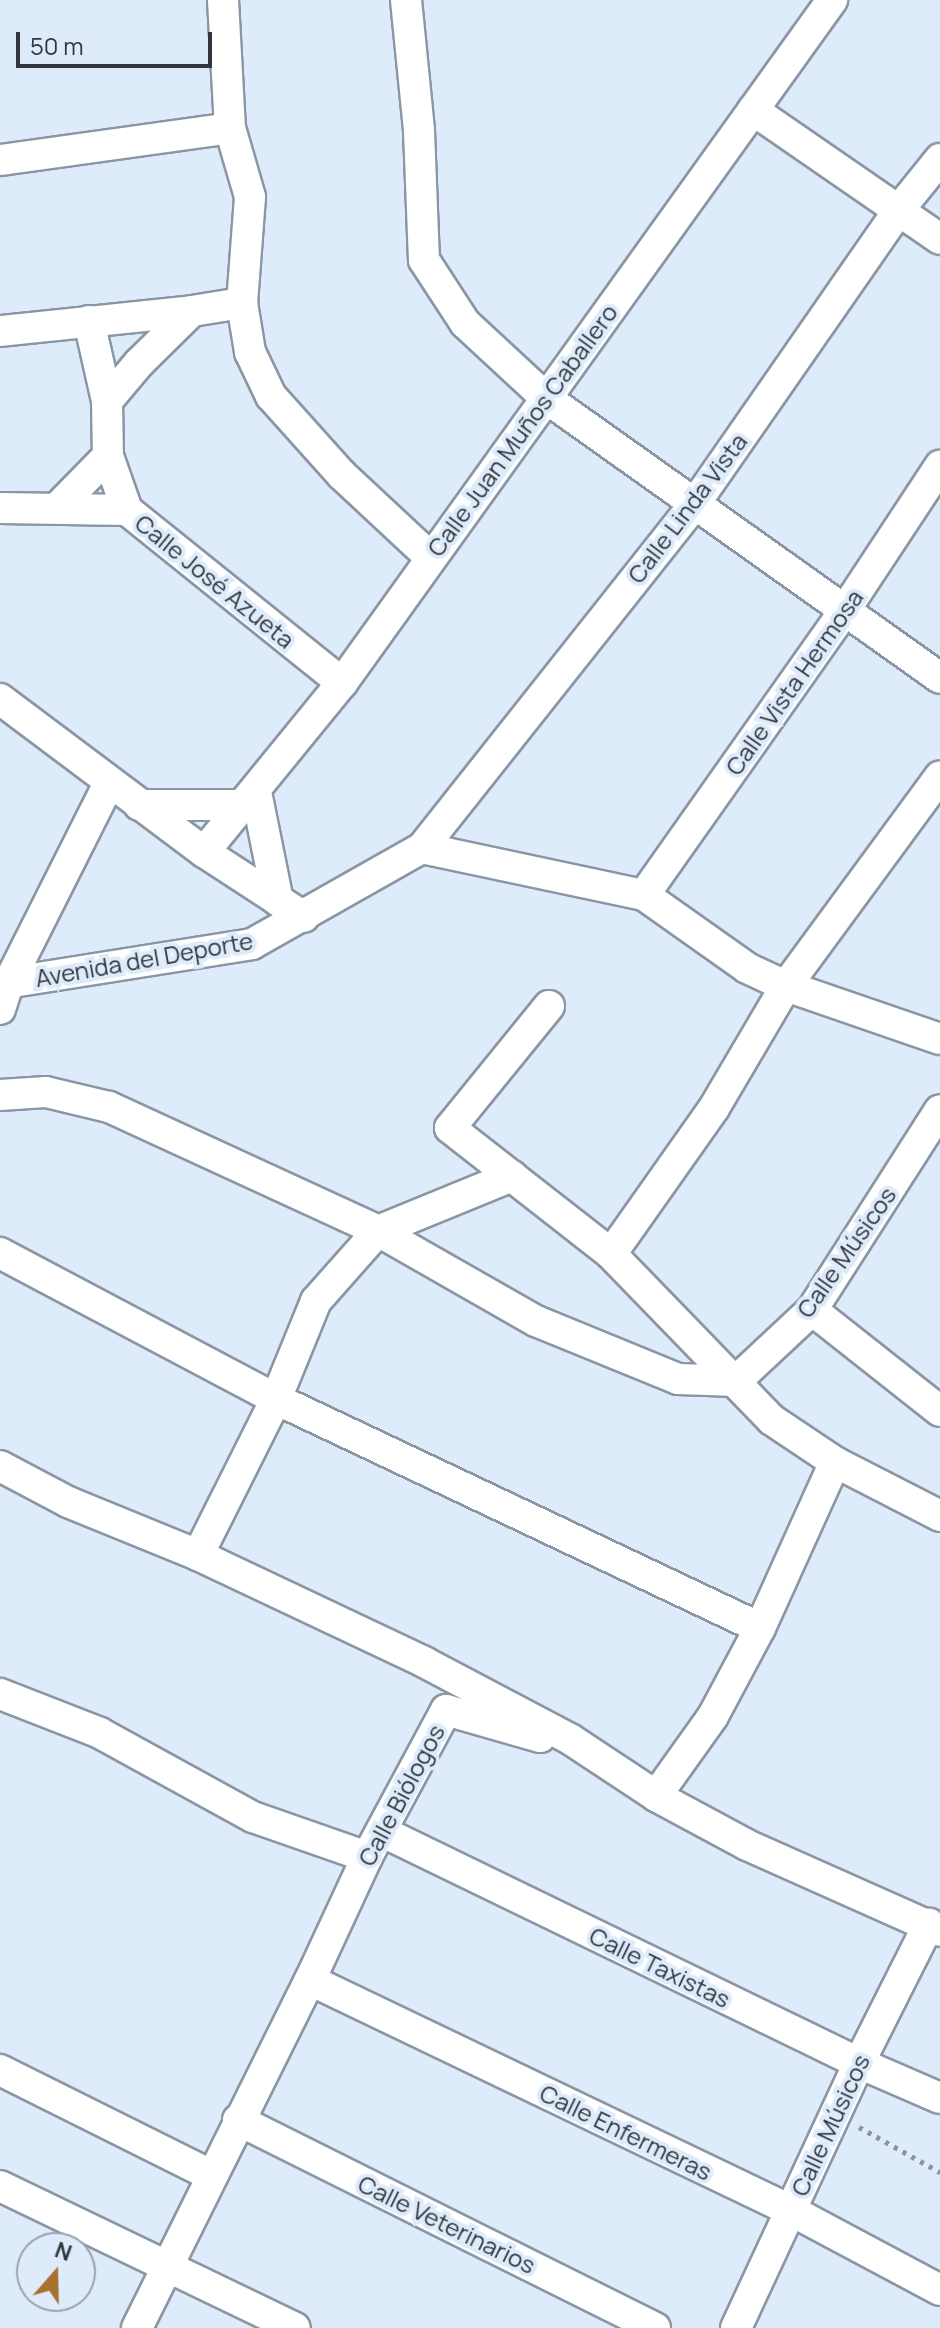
<!DOCTYPE html>
<html>
<head>
<meta charset="utf-8">
<style>
  body { margin:0 }
  #map { position:relative; width:940px; height:2328px; overflow:hidden; background:#deebfb; font-family:Manrope,sans-serif }
  div>[style] { position:absolute }
  .path>* { height:5px; margin-top:-2.5px; transform-origin:0; background:repeating-linear-gradient(90deg,#8c96a1 0 4px,transparent 0 10px) }
  .roads { filter:drop-shadow(2px 0 #8a96a4) drop-shadow(-2px 0 #8a96a4) drop-shadow(0 2px #8a96a4) drop-shadow(0 -2px #8a96a4) }
  .street>* { height:30px; margin:-15px; padding:0 15px; transform-origin:15px; border-radius:15px; background:#fff }
  span { translate:-50% -50%; white-space:nowrap; text-align:center; line-height:1.15; -webkit-text-stroke:8px #deebfb; paint-order:stroke }
  .street-label { font-size:24px; color:#32373d }
  .north { position:absolute; left:16px; top:2232px; width:80px; height:80px; box-sizing:border-box; background:#deebfb; border:2px solid #99a3af; border-radius:50%; rotate:20deg; font-size:22px; font-weight:700; line-height:32px; text-align:center; color:#32373d }
  .north::after { content:''; display:block; margin:auto; width:28px; height:36px; background:#a8712d; clip-path:polygon(50% 0,100% 100%,50% 72%,0 100%) }
  .scale { position:absolute; left:16px; top:32px; width:196px; height:36px; box-sizing:border-box; border:4px solid #32373d; border-top:0; padding-left:10px; font-size:24px; line-height:28px; white-space:nowrap; color:#32373d; -webkit-text-stroke:6px #deebfb; paint-order:stroke }
</style>
</head>
<body>
<div id="map">
  <div class="path">
    <i style="left:859px;top:2127px;width:93px;rotate:29.1deg"></i>
  </div>
  <div class="roads">
    <div class="street">
      <i style="left:223px;top:0;width:128px;rotate:86.9deg"></i>
      <i style="left:230px;top:128px;width:72px;rotate:73.8deg"></i>
      <i style="left:250px;top:197px;width:106px;rotate:94.3deg"></i>
      <i style="left:242px;top:303px;width:50px;rotate:80.7deg"></i>
      <i style="left:250px;top:352px;width:49px;rotate:64.5deg"></i>
      <i style="left:271px;top:396px;width:106px;rotate:48.1deg"></i>
      <i style="left:342px;top:475px;width:120px;rotate:43deg"></i>
      <i style="left:406px;top:0;width:132px;rotate:84.3deg"></i>
      <i style="left:419px;top:131px;width:129px;rotate:87.8deg"></i>
      <i style="left:424px;top:260px;width:75px;rotate:56.9deg"></i>
      <i style="left:465px;top:323px;width:110px;rotate:42.8deg"></i>
      <i style="left:546px;top:398px;width:483px;rotate:35.4deg"></i>
      <i style="left:753px;top:110px;width:227px;rotate:34.6deg"></i>
      <i style="left:0;top:160px;width:232px;rotate:-7.9deg"></i>
      <i style="left:89px;top:321px;width:82px;rotate:77.3deg"></i>
      <i style="left:107px;top:401px;width:55px;rotate:89deg"></i>
      <i style="left:108px;top:456px;width:57px;rotate:70.6deg"></i>
      <i style="left:127px;top:510px;width:276px;rotate:38.8deg"></i>
      <i style="left:0;top:331px;width:193px;rotate:-5.9deg"></i>
      <i style="left:107px;top:401px;width:50px;rotate:-49.9deg"></i>
      <i style="left:139px;top:363px;width:74px;rotate:-44.5deg"></i>
      <i style="left:192px;top:311px;width:51px;rotate:-9.1deg"></i>
      <i style="left:58px;top:507px;width:71px;rotate:-45.6deg"></i>
      <i style="left:0;top:508px;width:127px;rotate:0.9deg"></i>
      <i style="left:0;top:699px;width:255px;rotate:36.9deg"></i>
      <i style="left:204px;top:852px;width:119px;rotate:33deg"></i>
      <i style="left:256px;top:792px;width:111px;rotate:78.6deg"></i>
      <i style="left:139px;top:805px;width:106px"></i>
      <i style="left:422px;top:848px;width:441px;rotate:-51.6deg"></i>
      <i style="left:696px;top:502px;width:354px;rotate:-55.2deg"></i>
      <i style="left:898px;top:211px;width:67px;rotate:-51.1deg"></i>
      <i style="left:204px;top:852px;width:218px;rotate:-50.8deg"></i>
      <i style="left:342px;top:683px;width:841px;rotate:-54.34deg"></i>
      <i style="left:644px;top:895px;width:349px;rotate:-54.8deg"></i>
      <i style="left:845px;top:610px;width:173px;rotate:-56.6deg"></i>
      <i style="left:0;top:984px;width:255px;rotate:-9deg"></i>
      <i style="left:252px;top:944px;width:195px;rotate:-29.5deg"></i>
      <i style="left:422px;top:848px;width:227px;rotate:12deg"></i>
      <i style="left:644px;top:895px;width:126px;rotate:35.3deg"></i>
      <i style="left:747px;top:968px;width:43px;rotate:24.8deg"></i>
      <i style="left:786px;top:986px;width:163px;rotate:19deg"></i>
      <i style="left:549px;top:1006px;width:157px;rotate:129.1deg"></i>
      <i style="left:450px;top:1128px;width:204px;rotate:38deg"></i>
      <i style="left:611px;top:1254px;width:231px;rotate:45.9deg"></i>
      <i style="left:772px;top:1420px;width:76px;rotate:33.7deg"></i>
      <i style="left:835px;top:1462px;width:118px;rotate:27.2deg"></i>
      <i style="left:0;top:1009px;width:28px;rotate:-72deg"></i>
      <i style="left:9px;top:982px;width:223px;rotate:-63.3deg"></i>
      <i style="left:0;top:1095px;width:46px;rotate:-3.7deg"></i>
      <i style="left:46px;top:1092px;width:65px;rotate:13.4deg"></i>
      <i style="left:109px;top:1107px;width:296px;rotate:24.7deg"></i>
      <i style="left:378px;top:1231px;width:182px;rotate:29.7deg"></i>
      <i style="left:536px;top:1321px;width:153px;rotate:22.2deg"></i>
      <i style="left:678px;top:1379px;width:58px;rotate:2deg"></i>
      <i style="left:736px;top:1381px;width:104px;rotate:-43.1deg"></i>
      <i style="left:812px;top:1310px;width:237px;rotate:-57.4deg"></i>
      <i style="left:0;top:1253px;width:312px;rotate:27.9deg"></i>
      <i style="left:276px;top:1399px;width:535px;rotate:25.32deg"></i>
      <i style="left:611px;top:1254px;width:179px;rotate:-54.8deg"></i>
      <i style="left:714px;top:1108px;width:142px;rotate:-59.5deg"></i>
      <i style="left:786px;top:986px;width:260px;rotate:-53.7deg"></i>
      <i style="left:812px;top:1310px;width:163px;rotate:38.3deg"></i>
      <i style="left:0;top:1466px;width:77px;rotate:27.9deg"></i>
      <i style="left:68px;top:1502px;width:140px;rotate:22.2deg"></i>
      <i style="left:198px;top:1555px;width:250px;rotate:25.3deg"></i>
      <i style="left:424px;top:1662px;width:165px;rotate:27.8deg"></i>
      <i style="left:570px;top:1739px;width:103px;rotate:33.5deg"></i>
      <i style="left:656px;top:1796px;width:103px;rotate:28.3deg"></i>
      <i style="left:747px;top:1845px;width:211px;rotate:24deg"></i>
      <i style="left:198px;top:1555px;width:174px;rotate:-63.4deg"></i>
      <i style="left:276px;top:1399px;width:106px;rotate:-67.8deg"></i>
      <i style="left:316px;top:1301px;width:94px;rotate:-48.5deg"></i>
      <i style="left:378px;top:1231px;width:145px;rotate:-22.3deg"></i>
      <i style="left:0;top:1694px;width:107px;rotate:21.3deg"></i>
      <i style="left:100px;top:1733px;width:175px;rotate:28.8deg"></i>
      <i style="left:253px;top:1817px;width:121px;rotate:19.3deg"></i>
      <i style="left:656px;top:1796px;width:98px;rotate:-54.5deg"></i>
      <i style="left:713px;top:1716px;width:100px;rotate:-61.9deg"></i>
      <i style="left:760px;top:1628px;width:182px;rotate:-65.7deg"></i>
      <i style="left:383px;top:1832px;width:529px;rotate:25.89deg"></i>
      <i style="left:859px;top:2063px;width:88px;rotate:23.4deg"></i>
      <i style="left:310px;top:1980px;width:532px;rotate:25.6deg"></i>
      <i style="left:790px;top:2210px;width:170px;rotate:28.1deg"></i>
      <i style="left:0;top:2070px;width:236px;rotate:26.5deg"></i>
      <i style="left:238px;top:2120px;width:466px;rotate:26.5deg"></i>
      <i style="left:0;top:2186px;width:327px;rotate:25.7deg"></i>
      <i style="left:137px;top:2328px;width:389px;rotate:-63.6deg"></i>
      <i style="left:310px;top:1980px;width:136px;rotate:-65.1deg"></i>
      <i style="left:367px;top:1857px;width:167px;rotate:-61.7deg"></i>
      <i style="left:446px;top:1710px;width:98px;rotate:16deg"></i>
      <i style="left:736px;top:2328px;width:292px;rotate:-65.1deg"></i>
      <i style="left:859px;top:2063px;width:156px;rotate:-63.3deg"></i>
    </div>
  </div>
  <div class="street-label">
    <span style="left:522px;top:430px;rotate:-54deg">Calle Juan Muños Caballero</span>
    <span style="left:687px;top:508px;rotate:-53deg">Calle Linda Vista</span>
    <span style="left:215px;top:581px;rotate:39deg">Calle José Azueta</span>
    <span style="left:794px;top:682px;rotate:-55deg">Calle Vista Hermosa</span>
    <span style="left:144px;top:959px;rotate:-10deg">Avenida del Deporte</span>
    <span style="left:846px;top:1252px;rotate:-55deg">Calle Músicos</span>
    <span style="left:401px;top:1795px;rotate:-62deg">Calle Biólogos</span>
    <span style="left:660px;top:1967px;rotate:26deg">Calle Taxistas</span>
    <span style="left:830px;top:2125px;rotate:-65deg">Calle Músicos</span>
    <span style="left:626px;top:2132px;rotate:26deg">Calle Enfermeras</span>
    <span style="left:447px;top:2224px;rotate:26deg">Calle Veterinarios</span>
  </div>
  <div class="north">N</div>
  <div class="scale">50 m</div>
</div>
</body>
</html>
